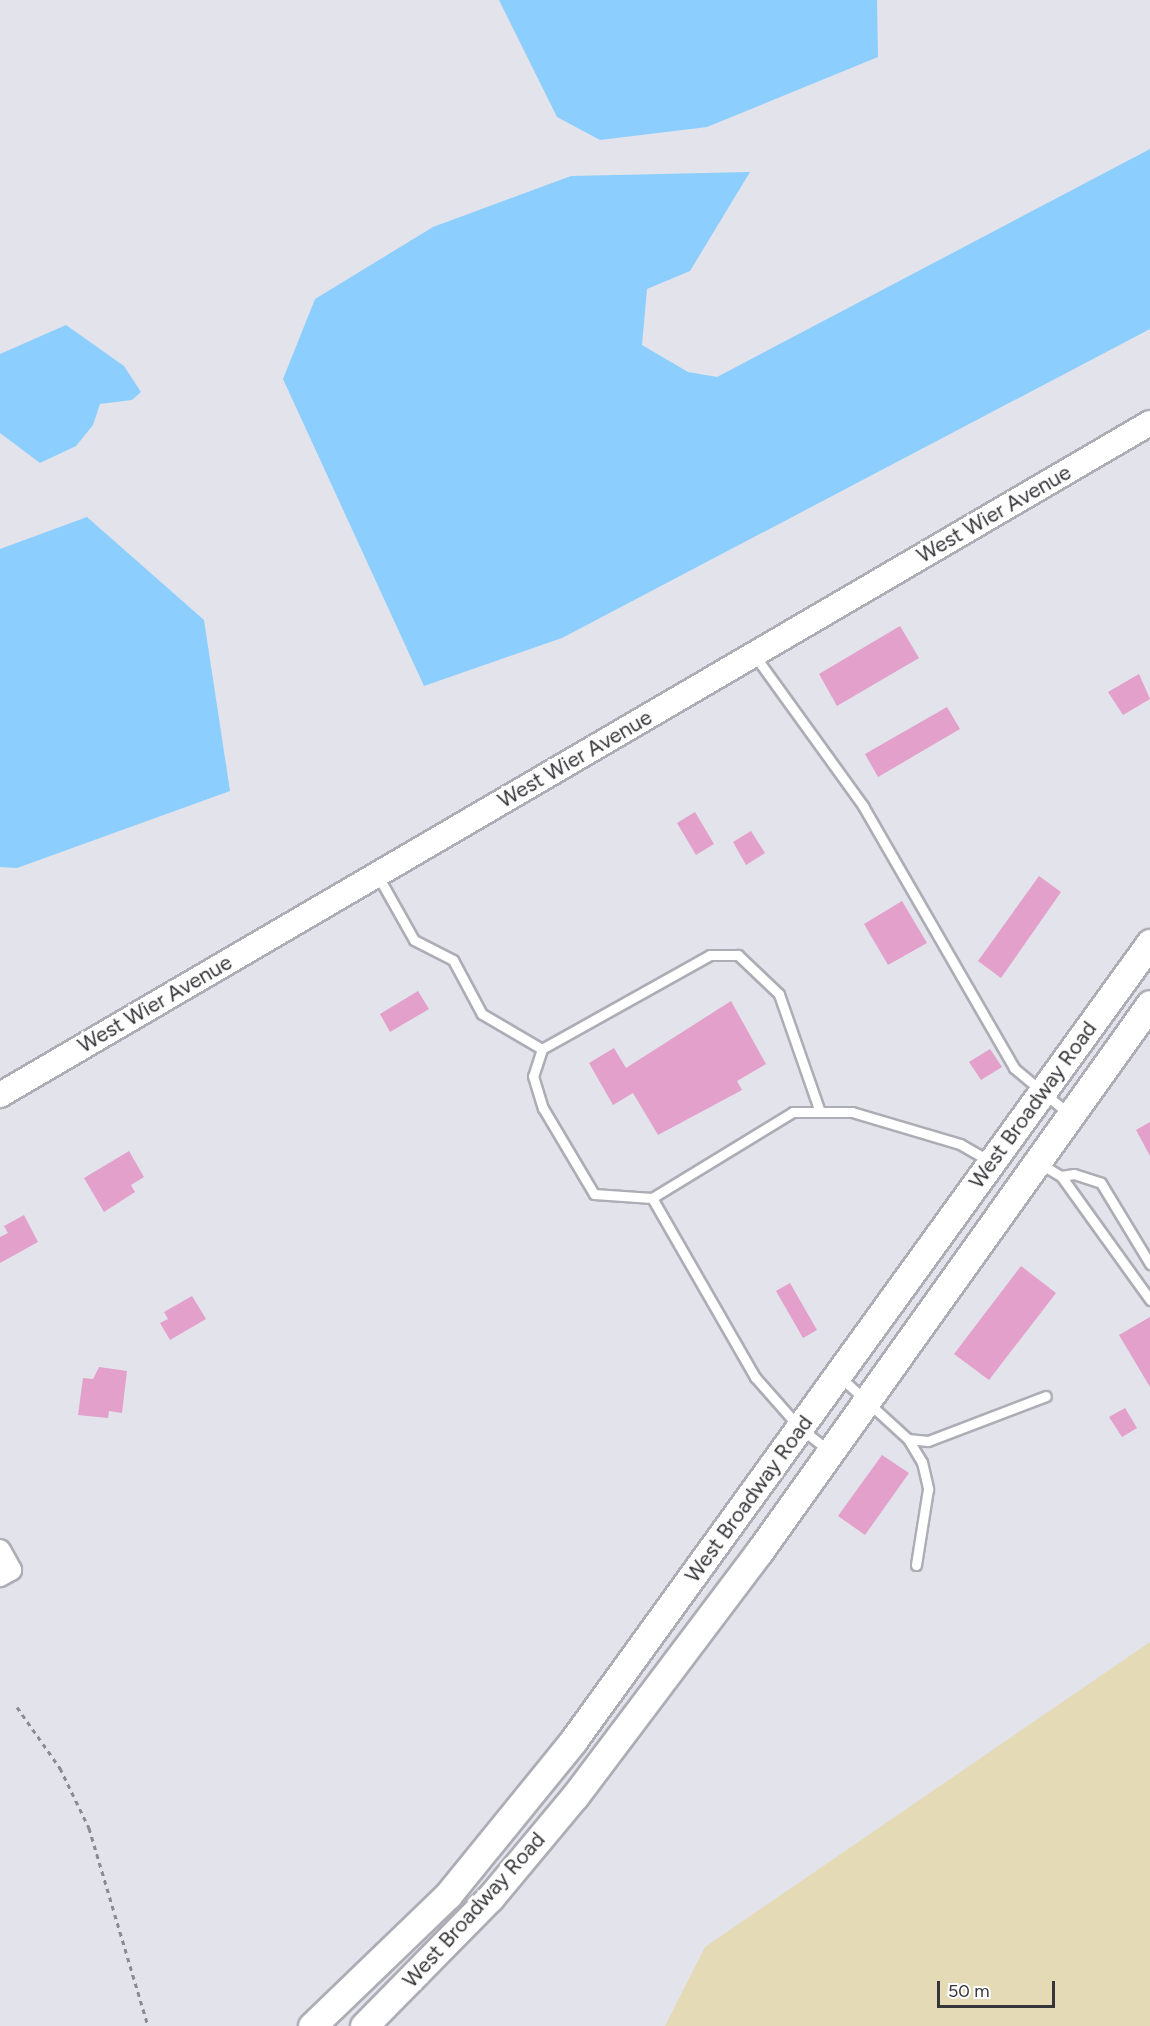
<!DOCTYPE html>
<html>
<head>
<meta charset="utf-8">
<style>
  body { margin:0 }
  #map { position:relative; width:1150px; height:2026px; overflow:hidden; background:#e3e3ec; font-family:Figtree,sans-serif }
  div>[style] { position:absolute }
  .sand>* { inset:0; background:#e4dab5 }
  .water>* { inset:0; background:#8ccefe }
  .building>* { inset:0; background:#e2a0ca }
  .path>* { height:3px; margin-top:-1.5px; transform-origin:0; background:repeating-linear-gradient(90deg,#8a8a90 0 4.5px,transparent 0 9px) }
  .roads { filter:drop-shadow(2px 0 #acadb5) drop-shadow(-2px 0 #acadb5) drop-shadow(0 2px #acadb5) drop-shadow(0 -2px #acadb5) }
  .service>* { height:9px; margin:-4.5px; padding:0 4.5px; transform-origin:4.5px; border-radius:4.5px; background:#fff }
  .minor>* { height:20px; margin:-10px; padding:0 10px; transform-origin:10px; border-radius:10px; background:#fff }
  .tertiary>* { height:24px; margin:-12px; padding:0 12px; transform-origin:12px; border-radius:12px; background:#fff }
  .secondary>* { height:27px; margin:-13.5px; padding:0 13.5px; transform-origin:13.5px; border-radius:13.5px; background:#fff }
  span { translate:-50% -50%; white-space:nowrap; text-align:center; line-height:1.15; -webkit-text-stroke:6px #fff; paint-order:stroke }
  .street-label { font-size:21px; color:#36363a }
  .scale { position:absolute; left:937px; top:1981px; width:118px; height:27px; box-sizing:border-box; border:3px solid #36363a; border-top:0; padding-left:8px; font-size:18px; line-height:21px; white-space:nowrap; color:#36363a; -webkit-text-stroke:4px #fff; paint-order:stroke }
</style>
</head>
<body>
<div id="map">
  <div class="sand">
    <i style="clip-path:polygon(1150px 1642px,1150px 2026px,665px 2026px,705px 1947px)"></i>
  </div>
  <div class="water">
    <i style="clip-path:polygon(499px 0,877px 0,878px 57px,707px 127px,600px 140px,557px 117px)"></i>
    <i style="clip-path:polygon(1150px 149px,1150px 329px,562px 638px,424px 686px,283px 379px,315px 299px,433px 227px,571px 176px,750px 172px,690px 271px,647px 289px,642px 345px,688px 372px,717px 377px)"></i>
    <i style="clip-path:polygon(66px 325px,124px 366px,141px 392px,132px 400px,100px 404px,93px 425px,76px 446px,40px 463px,0 433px,0 354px)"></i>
    <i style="clip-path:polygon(87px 517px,204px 620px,230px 791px,17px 868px,0 867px,0 549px)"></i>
  </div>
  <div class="building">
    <i style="clip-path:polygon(900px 626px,919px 658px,837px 706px,819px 674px)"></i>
    <i style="clip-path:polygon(1139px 674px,1150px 699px,1123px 715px,1108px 692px)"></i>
    <i style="clip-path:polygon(947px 707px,960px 729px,878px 777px,865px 754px)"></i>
    <i style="clip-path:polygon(695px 812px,714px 844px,696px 855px,677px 823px)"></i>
    <i style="clip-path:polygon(751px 831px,765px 853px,746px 865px,733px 842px)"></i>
    <i style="clip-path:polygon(1039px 876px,1061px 892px,1001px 978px,978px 961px)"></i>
    <i style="clip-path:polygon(902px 901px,927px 943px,888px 965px,864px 924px)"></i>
    <i style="clip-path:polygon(418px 991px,429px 1009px,390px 1032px,380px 1014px)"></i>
    <i style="clip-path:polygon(731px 1001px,766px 1064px,737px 1081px,742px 1090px,658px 1135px,633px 1093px,613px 1105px,589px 1063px,614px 1048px,626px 1068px)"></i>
    <i style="clip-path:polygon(990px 1049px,1002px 1067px,981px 1080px,969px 1062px)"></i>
    <i style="clip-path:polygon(1150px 1122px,1150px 1156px,1136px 1130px)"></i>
    <i style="clip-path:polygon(129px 1151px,144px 1177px,131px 1185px,135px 1192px,104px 1212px,84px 1178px)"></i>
    <i style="clip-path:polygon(24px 1215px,38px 1242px,0 1263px,0 1237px,8px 1233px,4px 1226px)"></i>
    <i style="clip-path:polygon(1021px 1266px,1056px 1293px,989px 1380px,954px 1354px)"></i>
    <i style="clip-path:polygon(790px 1283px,817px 1330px,803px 1338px,776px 1291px)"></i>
    <i style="clip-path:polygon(192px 1296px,206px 1319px,170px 1340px,160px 1323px,168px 1319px,164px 1312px)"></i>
    <i style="clip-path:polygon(1150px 1317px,1150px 1387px,1119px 1335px)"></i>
    <i style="clip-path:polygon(99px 1367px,127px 1371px,122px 1413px,109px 1411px,108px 1418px,78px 1415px,83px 1378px,93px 1379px)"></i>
    <i style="clip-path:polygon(1125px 1408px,1137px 1428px,1122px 1437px,1109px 1417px)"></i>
    <i style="clip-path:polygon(882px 1455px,909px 1473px,865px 1535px,838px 1516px)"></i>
  </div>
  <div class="path">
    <i style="left:17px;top:1707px;width:75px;rotate:54.8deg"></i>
    <i style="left:60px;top:1768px;width:67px;rotate:64.2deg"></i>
    <i style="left:89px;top:1828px;width:207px;rotate:73.4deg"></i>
  </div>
  <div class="roads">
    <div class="service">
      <i style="left:755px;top:656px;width:185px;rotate:54.2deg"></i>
      <i style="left:863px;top:806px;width:302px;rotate:60deg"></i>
      <i style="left:1014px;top:1068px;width:72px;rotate:39.9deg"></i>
      <i style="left:378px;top:876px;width:73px;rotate:60.6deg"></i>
      <i style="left:414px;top:940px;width:44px;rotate:27.1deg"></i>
      <i style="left:453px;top:960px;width:61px;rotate:61.8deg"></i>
      <i style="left:482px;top:1014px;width:69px;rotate:30.3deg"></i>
      <i style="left:820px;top:1112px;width:125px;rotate:-109.2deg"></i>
      <i style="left:779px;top:994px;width:57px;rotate:-136.4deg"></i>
      <i style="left:738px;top:955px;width:28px;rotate:180deg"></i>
      <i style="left:710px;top:955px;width:193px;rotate:150.8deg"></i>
      <i style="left:542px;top:1049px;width:28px;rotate:108deg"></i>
      <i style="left:533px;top:1076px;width:34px;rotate:73deg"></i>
      <i style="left:543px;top:1108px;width:100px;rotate:59.3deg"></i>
      <i style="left:594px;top:1194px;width:58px;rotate:3.9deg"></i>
      <i style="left:652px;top:1198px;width:165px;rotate:-31.4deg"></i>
      <i style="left:793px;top:1112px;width:59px"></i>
      <i style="left:852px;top:1112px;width:113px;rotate:16.5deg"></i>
      <i style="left:960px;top:1144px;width:34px;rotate:30deg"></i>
      <i style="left:1039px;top:1163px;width:26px;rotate:31deg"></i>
      <i style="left:1061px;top:1176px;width:13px;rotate:-9deg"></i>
      <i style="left:1074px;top:1174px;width:28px;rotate:18deg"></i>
      <i style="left:1101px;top:1183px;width:95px;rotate:58.8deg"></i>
      <i style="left:1061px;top:1176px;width:153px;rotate:54.3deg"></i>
      <i style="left:652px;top:1198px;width:207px;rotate:60.1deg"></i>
      <i style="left:755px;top:1377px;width:68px;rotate:48.6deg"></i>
      <i style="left:800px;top:1428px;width:36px;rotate:38deg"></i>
      <i style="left:839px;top:1376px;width:93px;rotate:42.4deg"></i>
      <i style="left:908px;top:1439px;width:27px;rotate:59deg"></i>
      <i style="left:922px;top:1462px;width:28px;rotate:77deg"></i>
      <i style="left:928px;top:1489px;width:77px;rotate:99deg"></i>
      <i style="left:908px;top:1439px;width:20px;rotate:6deg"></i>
      <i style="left:928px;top:1441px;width:126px;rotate:-20.9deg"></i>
    </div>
    <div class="minor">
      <i style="left:0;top:1550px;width:23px;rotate:61deg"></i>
      <i style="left:11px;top:1570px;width:13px;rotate:151deg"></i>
    </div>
    <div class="tertiary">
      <i style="left:0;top:1095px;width:1332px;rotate:-30.3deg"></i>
    </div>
    <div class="secondary">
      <i style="left:312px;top:2026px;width:189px;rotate:-43.9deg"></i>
      <i style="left:448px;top:1895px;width:198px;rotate:-50.9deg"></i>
      <i style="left:573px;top:1741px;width:985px;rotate:-54.13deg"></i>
      <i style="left:364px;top:2026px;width:180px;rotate:-45.5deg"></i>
      <i style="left:490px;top:1898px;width:133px;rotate:-50.2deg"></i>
      <i style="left:575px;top:1796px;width:306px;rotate:-53deg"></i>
      <i style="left:759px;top:1552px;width:673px;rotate:-54.49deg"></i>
    </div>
  </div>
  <div class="street-label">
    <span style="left:994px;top:514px;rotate:-30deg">West Wier Avenue</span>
    <span style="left:575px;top:759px;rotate:-30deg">West Wier Avenue</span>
    <span style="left:155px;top:1004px;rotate:-30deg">West Wier Avenue</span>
    <span style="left:1033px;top:1105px;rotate:-54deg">West Broadway Road</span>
    <span style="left:749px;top:1499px;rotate:-54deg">West Broadway Road</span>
    <span style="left:474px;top:1910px;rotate:-48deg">West Broadway Road</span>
  </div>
  <div class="scale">50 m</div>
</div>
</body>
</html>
